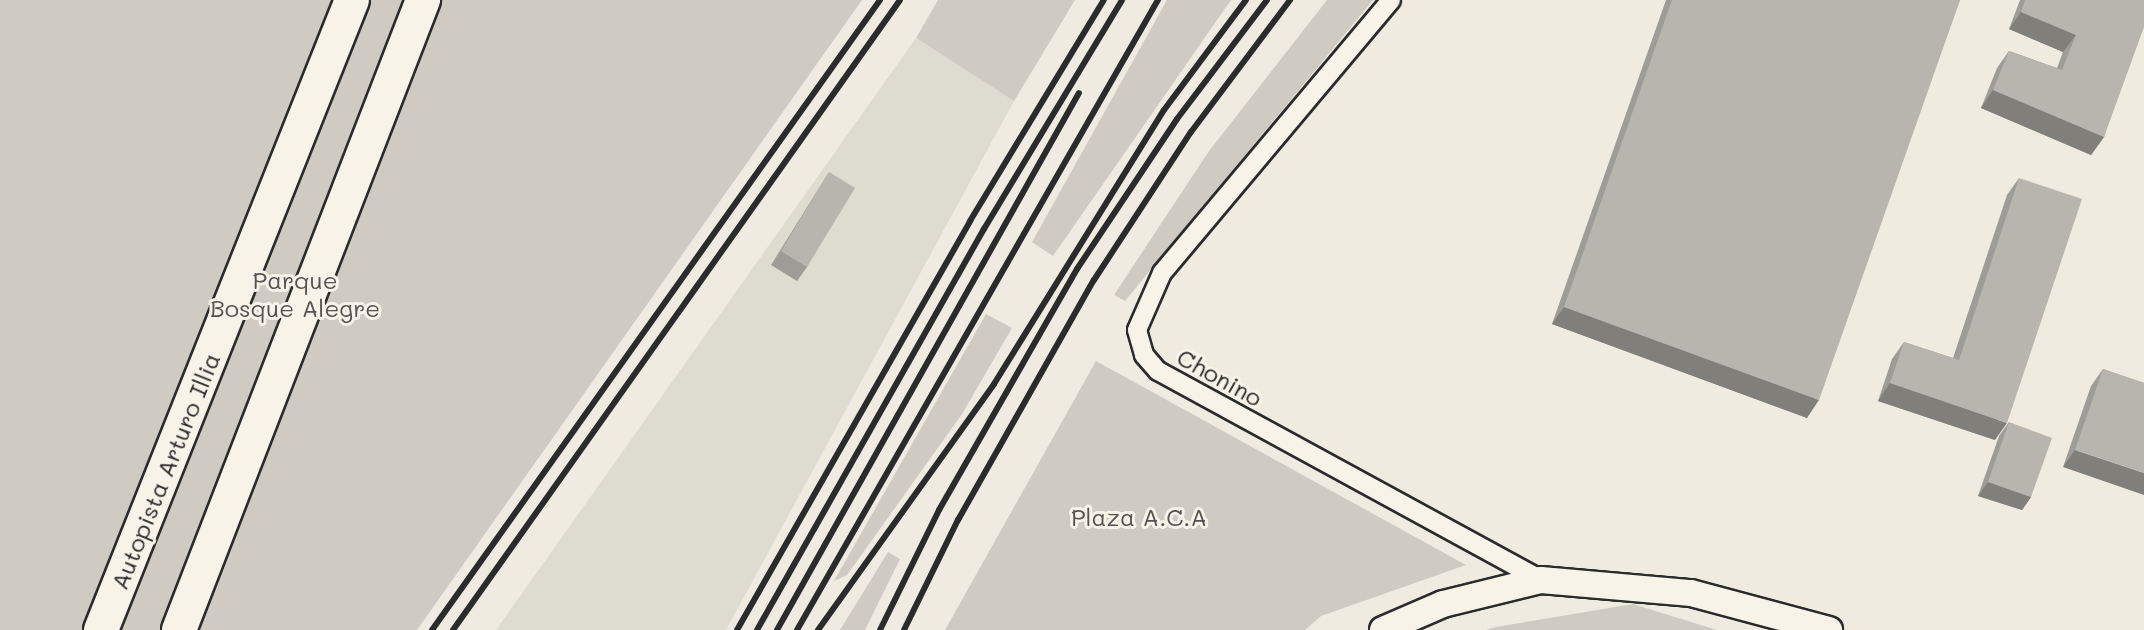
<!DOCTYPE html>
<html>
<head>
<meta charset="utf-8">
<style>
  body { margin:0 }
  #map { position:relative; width:2144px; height:630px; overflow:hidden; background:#efebe0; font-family:Mali,sans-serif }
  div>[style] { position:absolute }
  .built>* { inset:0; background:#dedbd1 }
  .green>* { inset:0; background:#cfcbc2 }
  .roads { filter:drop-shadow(2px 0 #2b2b2b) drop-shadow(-2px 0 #2b2b2b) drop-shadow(0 2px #2b2b2b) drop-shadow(0 -2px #2b2b2b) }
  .street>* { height:18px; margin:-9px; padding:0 9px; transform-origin:9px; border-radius:9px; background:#f7f3e8 }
  .secondary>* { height:26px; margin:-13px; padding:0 13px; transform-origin:13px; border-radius:13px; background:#f7f3e8 }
  .highway>* { height:34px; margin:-17px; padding:0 17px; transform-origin:17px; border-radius:17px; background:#f7f3e8 }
  .rail>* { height:6px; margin:-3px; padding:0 3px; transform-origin:3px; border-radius:3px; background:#2b2b2b }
  .wall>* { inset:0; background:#9e9c96 }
  .shaded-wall>* { inset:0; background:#817f7a }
  .building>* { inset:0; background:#b8b5ae }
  span { translate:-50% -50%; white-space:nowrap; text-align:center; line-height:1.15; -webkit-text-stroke:6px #f7f3e8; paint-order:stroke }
  .park-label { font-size:24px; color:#545351 }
  .street-label { font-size:24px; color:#2b2b2b }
</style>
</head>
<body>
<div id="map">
  <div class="built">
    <i style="clip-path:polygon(916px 38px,1014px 101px,726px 630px,496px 630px)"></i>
  </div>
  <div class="green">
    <i style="clip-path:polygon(0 0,862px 0,417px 630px,0 630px)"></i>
    <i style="clip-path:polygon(938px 0,1075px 0,1014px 101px,916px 38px)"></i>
    <i style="clip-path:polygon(1167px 0,1231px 0,1053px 256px,1032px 242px)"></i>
    <i style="clip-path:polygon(1327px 0,1373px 0,1125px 301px,1114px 295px,1209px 151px)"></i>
    <i style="clip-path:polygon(986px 314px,1012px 328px,962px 414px,847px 575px,834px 581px)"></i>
    <i style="clip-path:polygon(1096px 361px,1466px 565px,1321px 616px,1305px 630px,945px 630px)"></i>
    <i style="clip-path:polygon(888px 552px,900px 559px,865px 630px,840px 630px)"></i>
    <i style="clip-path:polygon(1633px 604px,1717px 630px,1486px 630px,1496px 627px)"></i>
  </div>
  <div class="roads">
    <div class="street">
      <i style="left:1391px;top:0;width:356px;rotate:130deg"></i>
      <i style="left:1162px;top:273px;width:62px;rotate:113.7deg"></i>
      <i style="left:1137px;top:330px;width:26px;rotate:74deg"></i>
      <i style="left:1144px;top:355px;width:21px;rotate:49deg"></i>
      <i style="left:1158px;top:371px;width:436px;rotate:28.6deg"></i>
    </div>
    <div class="secondary">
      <i style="left:1383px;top:630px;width:65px;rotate:-23.4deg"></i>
      <i style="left:1443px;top:604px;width:101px;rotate:-13.8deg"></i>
      <i style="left:1541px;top:580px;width:151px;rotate:5deg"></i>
      <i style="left:1691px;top:593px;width:143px;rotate:15deg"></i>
    </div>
    <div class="highway">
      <i style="left:101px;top:630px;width:678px;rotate:-68.28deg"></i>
      <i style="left:179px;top:630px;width:676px;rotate:-68.83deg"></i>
    </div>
  </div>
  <div class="rail">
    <i style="left:432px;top:630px;width:773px;rotate:-54.58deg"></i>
    <i style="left:453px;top:630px;width:772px;rotate:-54.64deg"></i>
    <i style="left:737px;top:630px;width:471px;rotate:-60.3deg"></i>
    <i style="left:970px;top:221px;width:258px;rotate:-58.8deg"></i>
    <i style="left:757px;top:630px;width:461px;rotate:-60.5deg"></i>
    <i style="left:984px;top:229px;width:267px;rotate:-58.9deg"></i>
    <i style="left:777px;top:630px;width:616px;rotate:-60.65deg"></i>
    <i style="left:797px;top:630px;width:726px;rotate:-60.19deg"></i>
    <i style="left:818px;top:630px;width:302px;rotate:-54.4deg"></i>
    <i style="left:994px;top:384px;width:322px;rotate:-58.2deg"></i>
    <i style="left:1164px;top:110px;width:137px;rotate:-53.3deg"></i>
    <i style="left:880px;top:630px;width:134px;rotate:-63.8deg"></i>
    <i style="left:939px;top:510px;width:278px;rotate:-60.2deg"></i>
    <i style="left:1077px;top:269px;width:180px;rotate:-56.3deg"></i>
    <i style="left:1177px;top:119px;width:149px;rotate:-52.9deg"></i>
    <i style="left:904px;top:630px;width:123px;rotate:-63.9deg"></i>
    <i style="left:958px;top:520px;width:276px;rotate:-60.5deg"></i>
    <i style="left:1094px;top:280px;width:177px;rotate:-56.8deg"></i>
    <i style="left:1191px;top:132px;width:165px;rotate:-53.1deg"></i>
  </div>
  <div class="wall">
    <i style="clip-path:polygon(1666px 0,1960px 0,1807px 418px,1552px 324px)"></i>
    <i style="clip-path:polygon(2020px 0,2144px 0,2104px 137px,2091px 155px,1981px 108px,1997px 68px,2009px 51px,2057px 68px,2063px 52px,2009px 29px)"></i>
    <i style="clip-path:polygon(829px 172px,807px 267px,797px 281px,771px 265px)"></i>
    <i style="clip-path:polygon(2019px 178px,1995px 440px,1878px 401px,1892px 359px,1904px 342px,1953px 358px,2007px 195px)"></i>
    <i style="clip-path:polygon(2103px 369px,2144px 383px,2063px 467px,2091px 386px)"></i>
    <i style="clip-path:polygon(2009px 422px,2031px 497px,2022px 510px,1978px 496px,1999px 436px)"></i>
  </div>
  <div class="shaded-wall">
    <i style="clip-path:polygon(2021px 12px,2076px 35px,2063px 52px,2009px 29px)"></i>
    <i style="clip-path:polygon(1993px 90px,2104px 137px,2091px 155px,1981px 108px)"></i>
    <i style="clip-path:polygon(1564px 307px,1819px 400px,1807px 418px,1552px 324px)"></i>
    <i style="clip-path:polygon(1890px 383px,2007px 423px,1995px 440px,1878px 401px)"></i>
    <i style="clip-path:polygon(2075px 450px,2144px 473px,2144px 495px,2063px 467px)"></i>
    <i style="clip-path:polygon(1988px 482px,2031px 497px,2022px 510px,1978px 496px)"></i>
  </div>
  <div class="building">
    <i style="clip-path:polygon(1672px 0,1960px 0,1819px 400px,1564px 307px)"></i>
    <i style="clip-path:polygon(2025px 0,2144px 0,2144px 27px,2104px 137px,1993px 90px,2009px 51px,2062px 70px,2076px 35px,2021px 12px)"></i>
    <i style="clip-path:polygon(829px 172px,855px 188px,807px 267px,781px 251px)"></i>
    <i style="clip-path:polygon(2019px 178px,2082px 199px,2007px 423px,1890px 383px,1904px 342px,1959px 360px)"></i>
    <i style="clip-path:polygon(2103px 369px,2144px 383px,2144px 473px,2075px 450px)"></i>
    <i style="clip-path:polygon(2009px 422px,2052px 438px,2031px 497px,1988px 482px)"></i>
  </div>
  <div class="park-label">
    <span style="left:295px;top:294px">Parque<br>Bosque Alegre</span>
    <span style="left:1139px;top:517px">Plaza A.C.A</span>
  </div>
  <div class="street-label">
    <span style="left:1220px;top:377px;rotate:29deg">Chonino</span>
    <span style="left:165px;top:471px;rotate:-68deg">Autopista Arturo Illia</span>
  </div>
</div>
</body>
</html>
